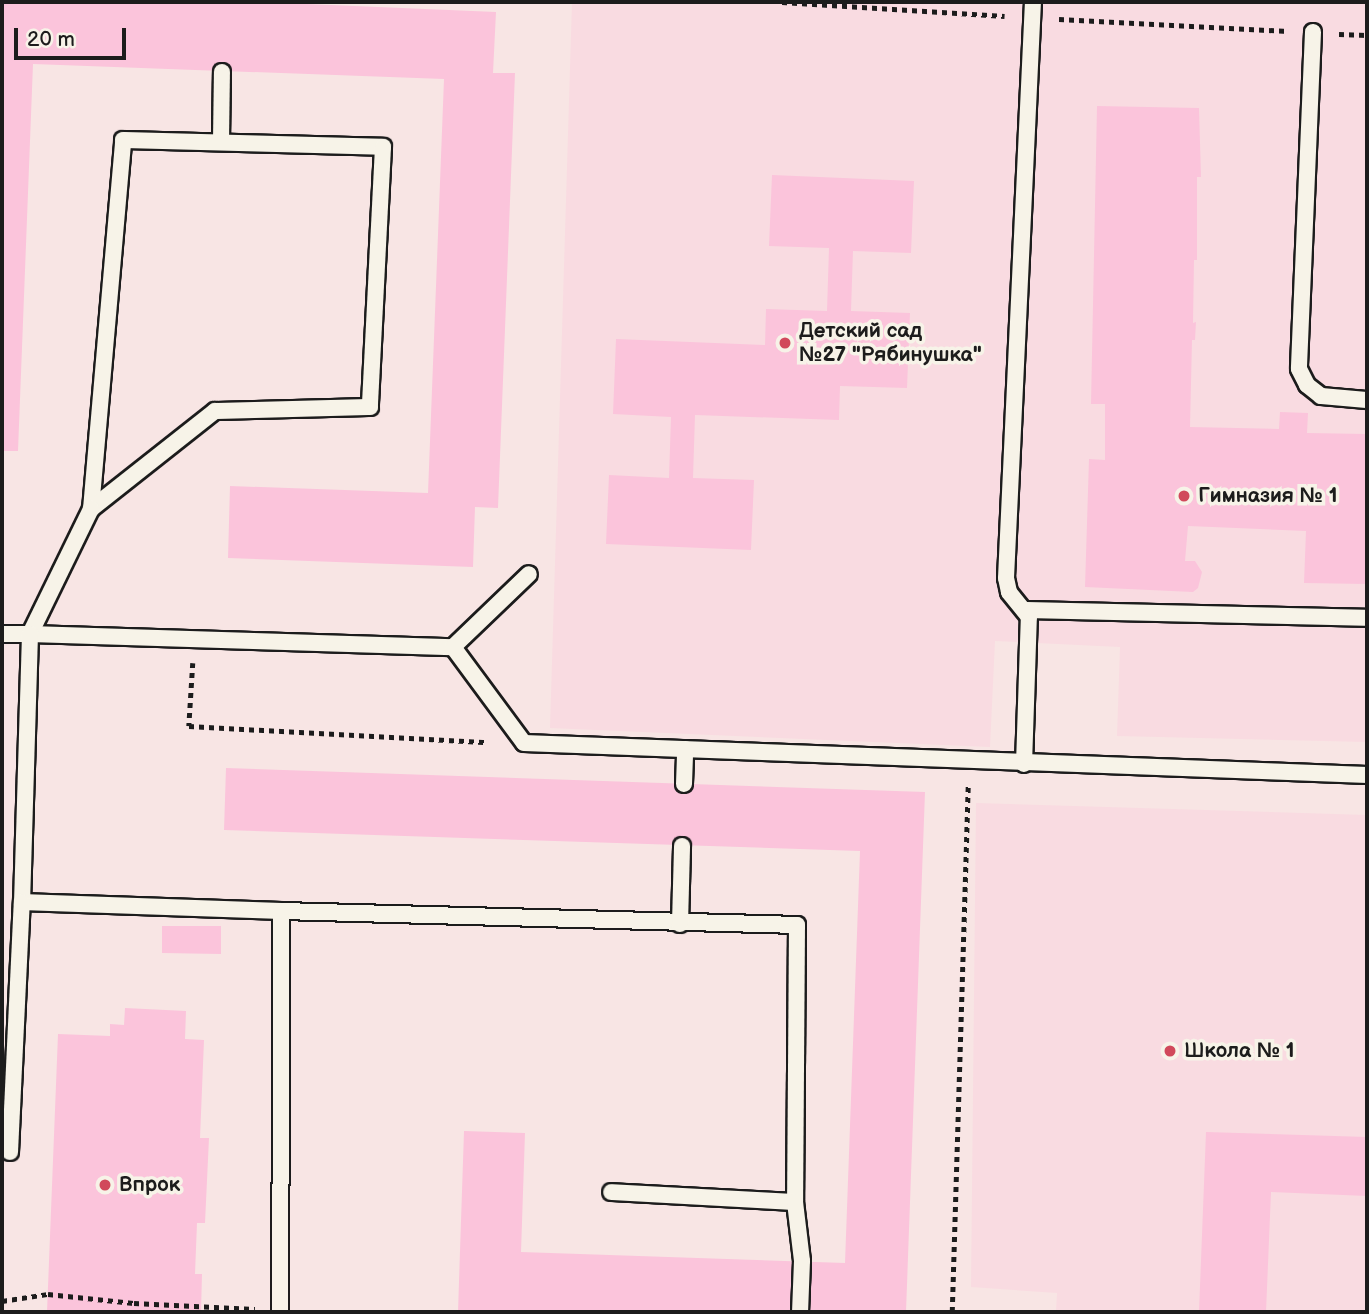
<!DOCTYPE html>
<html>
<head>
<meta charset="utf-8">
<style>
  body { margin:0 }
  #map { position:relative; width:1369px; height:1314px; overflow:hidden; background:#f8e5e4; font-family:"Balsamiq Sans",sans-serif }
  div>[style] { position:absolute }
  .built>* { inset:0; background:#f9dbe1 }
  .building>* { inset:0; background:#fbc4db }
  .path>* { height:4.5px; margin-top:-2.25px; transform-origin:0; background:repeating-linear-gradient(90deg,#1c1c1c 0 5px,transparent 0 10px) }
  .roads { filter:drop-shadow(2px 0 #1c1c1c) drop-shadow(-2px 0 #1c1c1c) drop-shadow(0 2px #1c1c1c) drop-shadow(0 -2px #1c1c1c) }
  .service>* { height:16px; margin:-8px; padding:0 8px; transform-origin:8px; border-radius:8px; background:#f7f3e8 }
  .dots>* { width:19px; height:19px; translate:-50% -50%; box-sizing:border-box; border:4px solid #f7f3e8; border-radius:50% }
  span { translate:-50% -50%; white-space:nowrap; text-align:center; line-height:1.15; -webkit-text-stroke:7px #f7f3e8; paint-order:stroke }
  .poi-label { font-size:21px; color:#1c1c1c; font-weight:700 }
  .left { translate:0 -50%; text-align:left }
  .frame { position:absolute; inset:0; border:4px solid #1c1c1c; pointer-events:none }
  .scale { position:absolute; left:14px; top:28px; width:112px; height:32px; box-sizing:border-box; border:4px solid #1c1c1c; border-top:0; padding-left:9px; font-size:21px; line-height:24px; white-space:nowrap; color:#1c1c1c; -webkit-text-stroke:5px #f7f3e8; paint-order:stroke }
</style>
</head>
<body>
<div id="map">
  <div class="built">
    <i style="clip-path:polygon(572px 2px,1367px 2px,1367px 742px,1117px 736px,1120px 647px,995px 641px,990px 747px,550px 728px)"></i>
    <i style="clip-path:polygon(976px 803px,1367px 815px,1367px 1312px,1056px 1312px,1057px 1293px,971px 1287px)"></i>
  </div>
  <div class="building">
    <i style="clip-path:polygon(2px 2px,260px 2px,496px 12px,493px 73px,515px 73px,498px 508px,475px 507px,473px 567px,228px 558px,230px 486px,428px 493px,444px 79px,33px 64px,18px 451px,2px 451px)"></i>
    <i style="clip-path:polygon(1097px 106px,1199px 108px,1201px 177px,1197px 177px,1197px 260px,1194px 260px,1193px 323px,1196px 322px,1195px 340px,1192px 340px,1190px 427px,1279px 429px,1280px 412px,1308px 413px,1307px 433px,1367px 434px,1367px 584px,1304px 583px,1306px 531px,1188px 526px,1185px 561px,1195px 561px,1202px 572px,1198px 588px,1193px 592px,1085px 587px,1089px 459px,1105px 460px,1105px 404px,1091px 404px)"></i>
    <i style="clip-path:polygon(772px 175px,914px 181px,911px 253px,853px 251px,851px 311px,910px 313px,907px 388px,840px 386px,839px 420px,695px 415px,693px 478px,754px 480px,751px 550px,606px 544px,609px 475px,669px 478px,671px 417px,613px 414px,616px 339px,765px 345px,766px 309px,827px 311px,829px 248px,769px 246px)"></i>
    <i style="clip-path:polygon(226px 768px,925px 792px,906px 1312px,458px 1312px,464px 1131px,525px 1133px,521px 1252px,845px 1263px,860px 851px,224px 830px)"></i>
    <i style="clip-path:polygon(162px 926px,221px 926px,221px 954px,162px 953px)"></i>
    <i style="clip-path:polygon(125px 1008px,186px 1011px,185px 1039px,204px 1040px,200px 1138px,209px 1138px,205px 1223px,197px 1223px,195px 1274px,202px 1274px,201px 1312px,47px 1312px,58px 1034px,110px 1036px,110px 1024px,124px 1025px)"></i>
    <i style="clip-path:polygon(1206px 1132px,1367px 1137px,1367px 1196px,1271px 1192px,1266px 1312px,1199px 1312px)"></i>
  </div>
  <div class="path">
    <i style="left:782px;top:2px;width:223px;rotate:3.6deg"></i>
    <i style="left:1059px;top:19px;width:229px;rotate:3deg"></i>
    <i style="left:1339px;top:34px;width:28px;rotate:2deg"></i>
    <i style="left:193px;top:663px;width:63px;rotate:93.6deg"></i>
    <i style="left:189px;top:726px;width:299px;rotate:3.1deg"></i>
    <i style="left:2px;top:1301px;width:47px;rotate:-8.7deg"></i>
    <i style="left:48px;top:1294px;width:86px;rotate:6deg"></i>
    <i style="left:134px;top:1303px;width:121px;rotate:2.8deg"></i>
    <i style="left:952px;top:1312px;width:527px;rotate:-88.26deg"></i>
  </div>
  <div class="roads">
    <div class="service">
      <i style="left:1313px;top:32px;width:337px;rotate:92.4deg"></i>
      <i style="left:1299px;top:369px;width:18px;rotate:63deg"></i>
      <i style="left:1307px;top:385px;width:18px;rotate:38deg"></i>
      <i style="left:1321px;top:396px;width:46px;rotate:5deg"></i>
      <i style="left:221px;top:140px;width:68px;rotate:-89.2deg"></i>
      <i style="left:91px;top:509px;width:370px;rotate:-85deg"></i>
      <i style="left:123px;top:140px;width:260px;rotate:1.5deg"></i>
      <i style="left:383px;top:147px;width:260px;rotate:92.9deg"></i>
      <i style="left:370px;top:407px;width:155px;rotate:178.5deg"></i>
      <i style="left:215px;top:411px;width:158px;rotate:141.7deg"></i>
      <i style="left:91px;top:509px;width:139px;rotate:116deg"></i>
      <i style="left:30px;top:634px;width:423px;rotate:1.8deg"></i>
      <i style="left:453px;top:647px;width:105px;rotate:-43.8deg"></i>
      <i style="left:1024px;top:610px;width:343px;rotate:1.3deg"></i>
      <i style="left:2px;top:634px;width:28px"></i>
      <i style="left:30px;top:634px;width:268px;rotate:91.7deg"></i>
      <i style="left:22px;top:902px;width:259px;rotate:2deg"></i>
      <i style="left:281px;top:911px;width:401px;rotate:90.1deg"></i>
      <i style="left:453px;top:647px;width:119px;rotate:53.5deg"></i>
      <i style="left:524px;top:743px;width:844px;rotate:2.17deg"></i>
      <i style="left:1024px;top:764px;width:147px;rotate:-88.1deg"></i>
      <i style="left:1029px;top:617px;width:32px;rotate:-129deg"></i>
      <i style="left:1009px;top:592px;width:14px;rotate:-102deg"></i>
      <i style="left:1006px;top:578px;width:577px;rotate:-87.32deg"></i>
      <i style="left:684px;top:784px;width:35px;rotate:-88deg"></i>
      <i style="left:281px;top:911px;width:516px;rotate:1.55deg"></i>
      <i style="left:797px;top:925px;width:277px;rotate:90.4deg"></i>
      <i style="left:795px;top:1202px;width:184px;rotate:-176.9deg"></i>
      <i style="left:680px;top:924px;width:78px;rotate:-88.5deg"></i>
      <i style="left:10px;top:1152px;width:250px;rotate:-87.3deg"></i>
      <i style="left:795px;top:1202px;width:59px;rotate:83.2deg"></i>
      <i style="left:802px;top:1261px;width:51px;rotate:92.2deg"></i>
    </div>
  </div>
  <div class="dots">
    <i style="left:785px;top:343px;background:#d1495b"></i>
    <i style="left:1184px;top:496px;background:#d1495b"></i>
    <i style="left:1170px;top:1051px;background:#d1495b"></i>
    <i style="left:105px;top:1185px;background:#d1495b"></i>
  </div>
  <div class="poi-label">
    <span class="left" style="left:799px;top:343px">Детский сад<br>№27 "Рябинушка"</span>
    <span class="left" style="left:1198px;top:496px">Гимназия № 1</span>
    <span class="left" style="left:1184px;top:1051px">Школа № 1</span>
    <span class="left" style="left:119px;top:1185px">Впрок</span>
  </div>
  <div class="frame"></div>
  <div class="scale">20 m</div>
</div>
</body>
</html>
